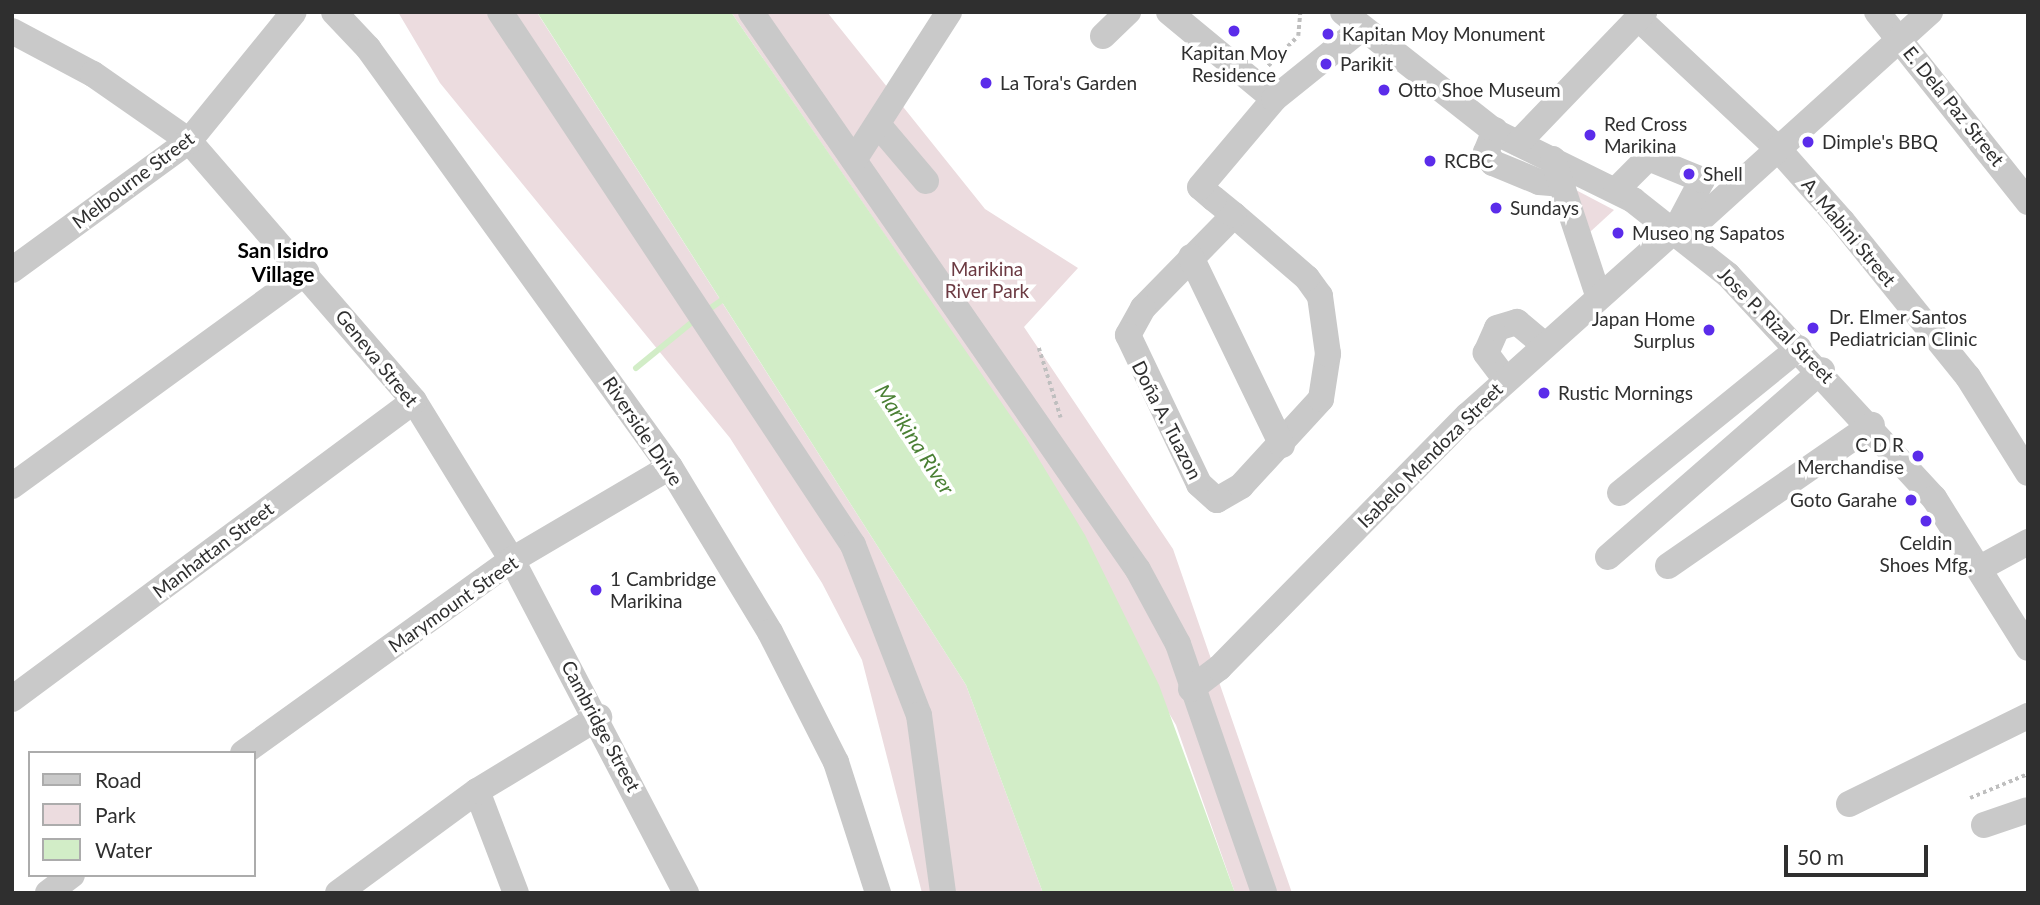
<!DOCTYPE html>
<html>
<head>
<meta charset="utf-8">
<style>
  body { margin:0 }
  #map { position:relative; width:2040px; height:905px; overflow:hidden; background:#fff; font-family:Lato,sans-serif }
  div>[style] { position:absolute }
  .green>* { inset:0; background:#ecdcdf }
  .water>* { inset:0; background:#d2edc7 }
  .stream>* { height:6px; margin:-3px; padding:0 3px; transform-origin:3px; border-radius:3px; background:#d2edc7 }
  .path>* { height:3.5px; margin-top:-1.75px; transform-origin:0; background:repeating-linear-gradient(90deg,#bfbfbf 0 3.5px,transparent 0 7px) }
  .minor>* { height:26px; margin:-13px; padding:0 13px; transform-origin:13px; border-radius:13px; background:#c9c9c9 }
  .dots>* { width:19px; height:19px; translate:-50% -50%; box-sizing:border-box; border:4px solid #fff; border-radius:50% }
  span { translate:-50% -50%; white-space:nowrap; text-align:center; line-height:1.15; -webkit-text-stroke:7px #fff; paint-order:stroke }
  .poi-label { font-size:19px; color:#2f2f2f }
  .left { translate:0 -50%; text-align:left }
  .right { translate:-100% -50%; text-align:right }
  .street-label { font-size:19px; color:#2f2f2f }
  .park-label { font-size:19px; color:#6c3a42 }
  .neighbourhood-label { font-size:21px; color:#000; font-weight:700 }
  .water-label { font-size:21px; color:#4a8034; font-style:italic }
  .frame { position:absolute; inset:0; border:14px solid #2f2f2f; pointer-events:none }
  .legend { position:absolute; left:28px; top:751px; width:228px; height:126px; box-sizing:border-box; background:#fff; border:2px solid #acacac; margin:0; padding:9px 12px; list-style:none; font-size:21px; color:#2f2f2f }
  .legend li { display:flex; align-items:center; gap:14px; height:35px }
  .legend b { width:35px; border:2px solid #acacac }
  .scale { position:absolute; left:1784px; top:845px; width:144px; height:32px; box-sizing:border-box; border:4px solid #2f2f2f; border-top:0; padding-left:9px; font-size:21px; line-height:24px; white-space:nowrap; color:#2f2f2f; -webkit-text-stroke:5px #fff; paint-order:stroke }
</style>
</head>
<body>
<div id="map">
  <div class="green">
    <i style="clip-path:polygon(398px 12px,538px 14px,966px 685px,1043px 893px,922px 893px,862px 660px,822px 583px,730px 438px,440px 83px)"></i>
    <i style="clip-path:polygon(731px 12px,827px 12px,985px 209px,1078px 268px,1024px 327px,1173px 549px,1292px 893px,1235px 893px,1176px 725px,903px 261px)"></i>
    <i style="clip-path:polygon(1574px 189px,1614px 210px,1590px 232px)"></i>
  </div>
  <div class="water">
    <i style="clip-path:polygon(537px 12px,731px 12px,1026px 438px,1085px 535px,1159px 685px,1235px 893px,1043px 893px,966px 685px)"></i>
  </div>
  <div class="stream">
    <i style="left:705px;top:312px;width:24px;rotate:-35deg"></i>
    <i style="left:636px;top:368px;width:79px;rotate:-39.3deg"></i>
  </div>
  <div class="path">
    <i style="left:1260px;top:57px;width:15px;rotate:8deg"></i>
    <i style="left:1268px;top:66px;width:42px;rotate:-45deg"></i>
    <i style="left:1298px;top:36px;width:24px;rotate:-85deg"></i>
    <i style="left:1039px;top:348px;width:73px;rotate:72.6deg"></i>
    <i style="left:1970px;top:798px;width:63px;rotate:-22.5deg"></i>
  </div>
  <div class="minor">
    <i style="left:334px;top:12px;width:50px;rotate:46.6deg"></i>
    <i style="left:368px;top:48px;width:516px;rotate:54.22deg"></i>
    <i style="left:670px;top:467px;width:193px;rotate:58.8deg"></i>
    <i style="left:770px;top:632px;width:146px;rotate:63.1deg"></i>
    <i style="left:836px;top:762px;width:138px;rotate:72.2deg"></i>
    <i style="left:500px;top:12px;width:639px;rotate:56.48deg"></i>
    <i style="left:853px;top:545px;width:182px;rotate:68.8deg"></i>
    <i style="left:919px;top:715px;width:180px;rotate:82.3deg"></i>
    <i style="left:751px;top:12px;width:679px;rotate:55.26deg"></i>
    <i style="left:1138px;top:570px;width:84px;rotate:61.6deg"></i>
    <i style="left:1178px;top:644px;width:263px;rotate:70.9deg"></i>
    <i style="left:1169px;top:12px;width:136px;rotate:39.6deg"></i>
    <i style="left:1343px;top:12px;width:196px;rotate:38.2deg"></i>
    <i style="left:1497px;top:133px;width:152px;rotate:26.2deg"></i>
    <i style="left:1633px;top:200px;width:121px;rotate:38.3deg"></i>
    <i style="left:1728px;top:275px;width:304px;rotate:47.3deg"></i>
    <i style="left:1934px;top:498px;width:177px;rotate:57.9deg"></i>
    <i style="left:1877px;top:12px;width:243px;rotate:51.5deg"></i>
    <i style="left:1638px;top:18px;width:193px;rotate:43.1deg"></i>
    <i style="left:1779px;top:150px;width:95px;rotate:48.4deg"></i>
    <i style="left:1842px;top:221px;width:201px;rotate:51.1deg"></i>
    <i style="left:1968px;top:377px;width:113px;rotate:58deg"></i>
    <i style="left:12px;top:31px;width:92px;rotate:28deg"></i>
    <i style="left:93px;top:74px;width:117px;rotate:34.9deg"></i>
    <i style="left:189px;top:141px;width:344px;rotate:49.1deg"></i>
    <i style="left:414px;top:401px;width:187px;rotate:58.4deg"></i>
    <i style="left:512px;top:560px;width:376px;rotate:62.4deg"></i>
    <i style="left:1103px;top:36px;width:35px;rotate:-44deg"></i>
    <i style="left:880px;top:127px;width:71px;rotate:49.6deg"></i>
    <i style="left:1495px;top:130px;width:24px;rotate:112deg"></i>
    <i style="left:1486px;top:152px;width:13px;rotate:58deg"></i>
    <i style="left:1493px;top:163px;width:50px;rotate:22.4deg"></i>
    <i style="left:1539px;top:182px;width:24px;rotate:5deg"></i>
    <i style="left:1518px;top:143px;width:182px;rotate:-46.1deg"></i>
    <i style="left:1553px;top:159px;width:143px;rotate:71.7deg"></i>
    <i style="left:854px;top:160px;width:176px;rotate:-57.3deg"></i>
    <i style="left:1234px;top:215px;width:130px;rotate:134.4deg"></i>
    <i style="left:1143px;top:308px;width:31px;rotate:119deg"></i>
    <i style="left:1128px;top:335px;width:165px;rotate:64.5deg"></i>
    <i style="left:1199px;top:484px;width:24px;rotate:42deg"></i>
    <i style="left:1217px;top:500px;width:28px;rotate:-30deg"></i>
    <i style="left:1241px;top:486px;width:118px;rotate:-47.4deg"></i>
    <i style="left:1321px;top:399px;width:46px;rotate:-81.2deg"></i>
    <i style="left:1328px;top:354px;width:59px;rotate:-97.9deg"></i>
    <i style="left:1320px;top:296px;width:22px;rotate:-126deg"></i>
    <i style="left:1307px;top:278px;width:96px;rotate:-139.2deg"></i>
    <i style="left:1234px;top:215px;width:26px;rotate:-141deg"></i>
    <i style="left:1214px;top:199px;width:18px;rotate:-139deg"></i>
    <i style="left:1200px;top:187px;width:115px;rotate:-49.9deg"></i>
    <i style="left:1274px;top:99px;width:113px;rotate:-38.9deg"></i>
    <i style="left:1683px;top:235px;width:333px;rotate:-42.1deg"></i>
    <i style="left:1191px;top:257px;width:209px;rotate:64.2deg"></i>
    <i style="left:12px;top:270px;width:219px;rotate:-36.1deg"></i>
    <i style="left:189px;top:141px;width:166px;rotate:-50.9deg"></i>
    <i style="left:1506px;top:380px;width:34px;rotate:-127deg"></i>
    <i style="left:1486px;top:353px;width:27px;rotate:-66deg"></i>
    <i style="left:1497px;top:328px;width:21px;rotate:-17deg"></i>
    <i style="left:1517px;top:322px;width:35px;rotate:40deg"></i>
    <i style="left:12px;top:486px;width:364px;rotate:-36deg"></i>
    <i style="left:1620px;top:493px;width:230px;rotate:-39deg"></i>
    <i style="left:1608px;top:557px;width:284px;rotate:-41.1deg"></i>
    <i style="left:1668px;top:566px;width:248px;rotate:-34.7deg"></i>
    <i style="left:1980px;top:568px;width:55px;rotate:-28.4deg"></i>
    <i style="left:1191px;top:689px;width:35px;rotate:-37deg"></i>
    <i style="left:1219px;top:668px;width:354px;rotate:-45.5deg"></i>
    <i style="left:1467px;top:416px;width:280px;rotate:-41.8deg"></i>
    <i style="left:1676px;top:229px;width:55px;rotate:-62deg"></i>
    <i style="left:1702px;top:180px;width:58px;rotate:-157.8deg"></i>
    <i style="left:1648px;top:158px;width:45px;rotate:135deg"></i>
    <i style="left:12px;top:699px;width:500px;rotate:-36.55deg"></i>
    <i style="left:243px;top:753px;width:331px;rotate:-35.7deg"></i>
    <i style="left:512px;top:560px;width:183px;rotate:-30.5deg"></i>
    <i style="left:477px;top:791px;width:109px;rotate:69.1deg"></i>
    <i style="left:1849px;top:804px;width:199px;rotate:-26.2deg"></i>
    <i style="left:1984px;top:825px;width:46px;rotate:-18.8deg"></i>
    <i style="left:48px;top:893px;width:30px;rotate:-37deg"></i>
    <i style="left:338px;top:893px;width:172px;rotate:-36.3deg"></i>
    <i style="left:477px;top:791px;width:143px;rotate:-31.2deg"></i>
  </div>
  <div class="dots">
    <i style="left:1234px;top:31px;background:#5b2cea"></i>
    <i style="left:1328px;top:34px;background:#5b2cea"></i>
    <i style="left:1326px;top:64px;background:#5b2cea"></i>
    <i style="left:986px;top:83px;background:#5b2cea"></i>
    <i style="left:1384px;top:90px;background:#5b2cea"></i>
    <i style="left:1590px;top:135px;background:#5b2cea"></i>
    <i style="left:1808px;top:142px;background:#5b2cea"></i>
    <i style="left:1430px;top:161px;background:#5b2cea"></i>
    <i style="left:1689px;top:174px;background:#5b2cea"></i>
    <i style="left:1496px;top:208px;background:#5b2cea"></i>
    <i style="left:1618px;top:233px;background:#5b2cea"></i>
    <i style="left:1813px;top:328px;background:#5b2cea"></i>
    <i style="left:1709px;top:330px;background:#5b2cea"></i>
    <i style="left:1544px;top:393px;background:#5b2cea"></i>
    <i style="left:1918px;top:456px;background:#5b2cea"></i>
    <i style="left:1911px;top:500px;background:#5b2cea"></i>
    <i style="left:1926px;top:521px;background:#5b2cea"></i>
    <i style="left:596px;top:590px;background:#5b2cea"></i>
  </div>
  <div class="poi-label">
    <span class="left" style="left:1342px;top:34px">Kapitan Moy Monument</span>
    <span style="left:1234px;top:64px">Kapitan Moy<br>Residence</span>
    <span class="left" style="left:1340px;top:64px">Parikit</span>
    <span class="left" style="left:1000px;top:83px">La Tora's Garden</span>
    <span class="left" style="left:1398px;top:90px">Otto Shoe Museum</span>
    <span class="left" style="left:1604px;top:135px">Red Cross<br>Marikina</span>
    <span class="left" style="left:1822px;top:142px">Dimple's BBQ</span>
    <span class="left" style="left:1444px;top:161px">RCBC</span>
    <span class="left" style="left:1703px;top:174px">Shell</span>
    <span class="left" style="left:1510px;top:208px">Sundays</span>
    <span class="left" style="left:1632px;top:233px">Museo ng Sapatos</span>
    <span class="left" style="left:1829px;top:328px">Dr. Elmer Santos<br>Pediatrician Clinic</span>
    <span class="right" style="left:1695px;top:330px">Japan Home<br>Surplus</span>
    <span class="left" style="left:1558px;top:393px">Rustic Mornings</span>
    <span class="right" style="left:1904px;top:456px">C D R<br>Merchandise</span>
    <span class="right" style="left:1897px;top:500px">Goto Garahe</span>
    <span style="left:1926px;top:554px">Celdin<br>Shoes Mfg.</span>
    <span class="left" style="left:610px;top:590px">1 Cambridge<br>Marikina</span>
  </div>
  <div class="street-label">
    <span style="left:1954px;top:106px;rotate:51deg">E. Dela Paz Street</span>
    <span style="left:133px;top:180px;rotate:-37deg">Melbourne Street</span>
    <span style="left:1849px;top:232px;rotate:50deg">A. Mabini Street</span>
    <span style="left:1776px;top:325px;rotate:45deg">Jose P. Rizal Street</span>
    <span style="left:377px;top:358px;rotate:51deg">Geneva Street</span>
    <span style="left:1167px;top:420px;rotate:63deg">Doña A. Tuazon</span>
    <span style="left:643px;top:431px;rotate:56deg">Riverside Drive</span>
    <span style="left:1430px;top:455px;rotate:-45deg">Isabelo Mendoza Street</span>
    <span style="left:213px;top:550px;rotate:-37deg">Manhattan Street</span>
    <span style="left:453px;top:604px;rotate:-35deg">Marymount Street</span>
    <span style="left:601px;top:726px;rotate:62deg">Cambridge Street</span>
  </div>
  <div class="park-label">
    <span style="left:987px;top:280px">Marikina<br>River Park</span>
  </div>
  <div class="neighbourhood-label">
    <span style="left:283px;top:262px">San Isidro<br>Village</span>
  </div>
  <div class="water-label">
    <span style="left:915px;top:439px;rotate:57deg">Marikina River</span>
  </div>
  <div class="frame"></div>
  <ul class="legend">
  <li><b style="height:9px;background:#c9c9c9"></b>Road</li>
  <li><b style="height:19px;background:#ecdcdf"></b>Park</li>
  <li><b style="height:19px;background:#d2edc7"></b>Water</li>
  </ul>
  <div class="scale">50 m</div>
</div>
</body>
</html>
